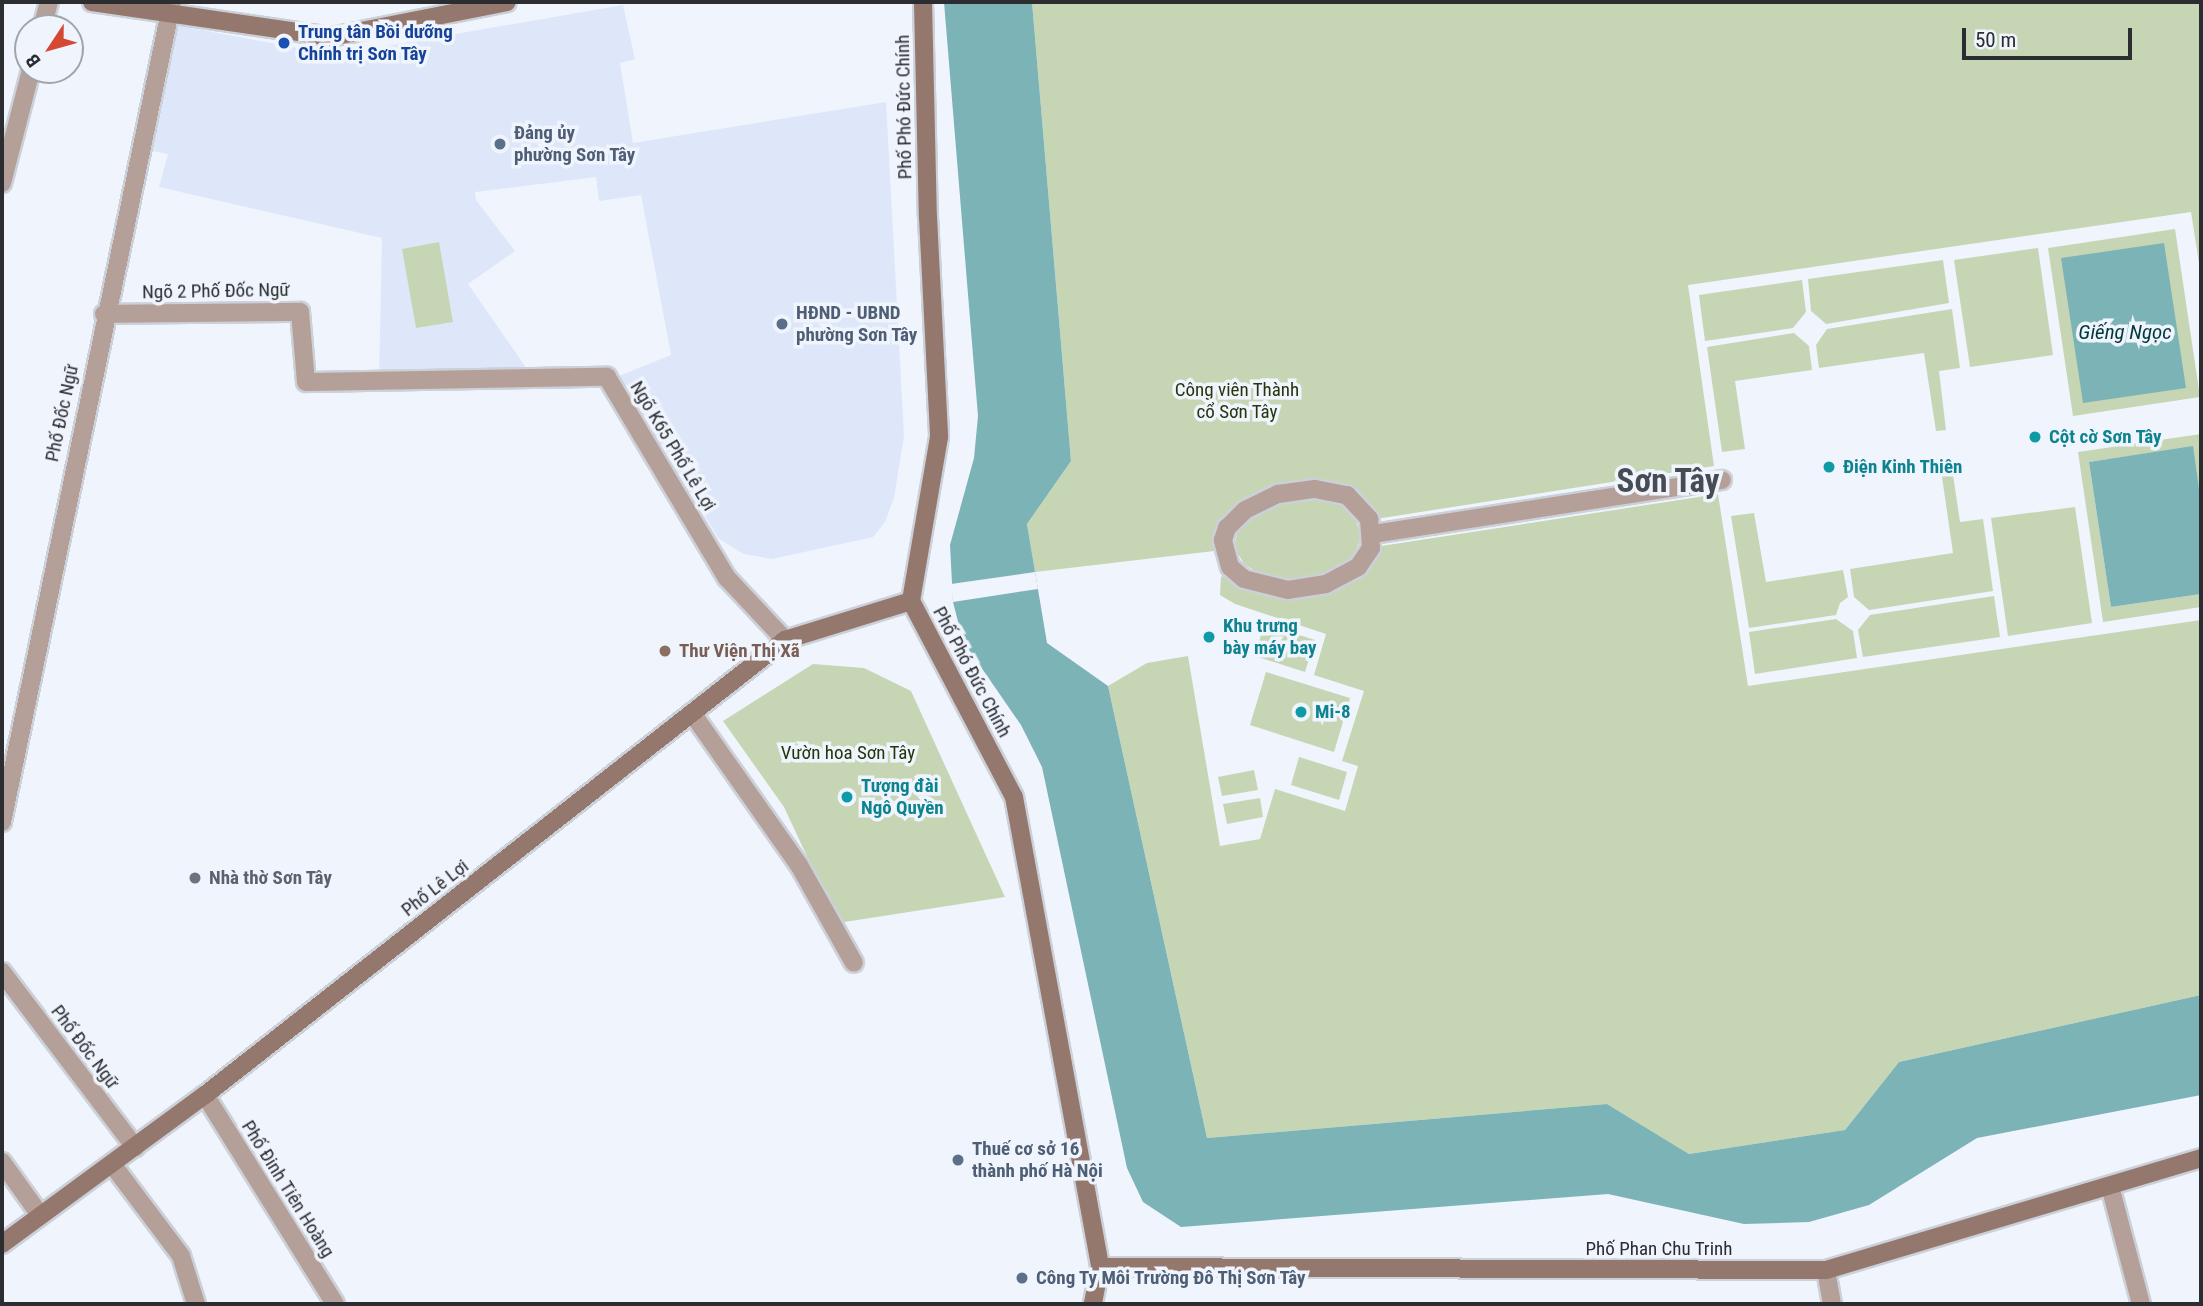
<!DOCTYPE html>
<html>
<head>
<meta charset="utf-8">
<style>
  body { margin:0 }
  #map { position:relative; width:2203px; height:1306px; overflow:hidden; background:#eff4fd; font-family:"Roboto Condensed",sans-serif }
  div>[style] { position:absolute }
  .built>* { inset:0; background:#dee7f9 }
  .green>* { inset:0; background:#c6d6b5 }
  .water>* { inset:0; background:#7cb3b6 }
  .pier>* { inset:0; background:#eff4fd }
  .roads { filter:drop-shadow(2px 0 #ccd0d8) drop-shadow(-2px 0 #ccd0d8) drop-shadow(0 2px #ccd0d8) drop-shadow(0 -2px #ccd0d8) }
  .street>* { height:18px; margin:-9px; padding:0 9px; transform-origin:9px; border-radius:9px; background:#b4a098 }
  .secondary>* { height:18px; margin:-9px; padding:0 9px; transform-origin:9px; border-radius:9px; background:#94776d }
  .dots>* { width:19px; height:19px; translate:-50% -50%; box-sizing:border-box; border:4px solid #eff4fd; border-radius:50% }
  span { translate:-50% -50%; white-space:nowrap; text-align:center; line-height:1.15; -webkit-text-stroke:7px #eff4fd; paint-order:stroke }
  .transit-label { font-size:19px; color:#164399; font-weight:700 }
  .left { translate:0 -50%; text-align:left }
  .street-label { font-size:19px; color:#2b2d31 }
  .service-label { font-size:19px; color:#4e5e75; font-weight:700 }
  .park-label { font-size:19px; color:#24360a }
  .culture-label { font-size:19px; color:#0d838f; font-weight:700 }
  .education-label { font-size:19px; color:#785e54; font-weight:700 }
  .worship-label { font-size:19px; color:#5b616d; font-weight:700 }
  .water-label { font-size:21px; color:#00383b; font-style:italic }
  .town-label { font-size:33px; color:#474b54; font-weight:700 }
  .frame { position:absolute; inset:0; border:4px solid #2b2d31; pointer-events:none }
  .north { position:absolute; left:14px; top:14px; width:70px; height:70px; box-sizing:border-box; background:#eff4fd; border:2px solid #a1a4ab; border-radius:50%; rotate:234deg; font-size:19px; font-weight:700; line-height:28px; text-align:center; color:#2b2d31 }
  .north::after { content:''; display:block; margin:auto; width:24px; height:32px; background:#d54834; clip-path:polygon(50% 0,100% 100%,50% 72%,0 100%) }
  .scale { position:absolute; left:1962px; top:28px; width:170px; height:32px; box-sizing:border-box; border:4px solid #2b2d31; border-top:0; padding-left:9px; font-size:21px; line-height:24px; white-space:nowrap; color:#2b2d31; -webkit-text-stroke:5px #eff4fd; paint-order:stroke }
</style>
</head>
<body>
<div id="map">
  <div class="built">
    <i style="clip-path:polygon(623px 5px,635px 59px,620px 63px,633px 143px,886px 102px,904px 436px,894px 498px,885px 522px,873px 537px,772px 559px,744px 554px,719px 539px,619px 376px,671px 355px,641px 195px,599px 201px,596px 177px,475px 192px,476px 200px,515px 251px,468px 284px,534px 379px,379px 384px,382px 238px,159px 187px,168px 154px,147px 150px,175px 25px,335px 55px)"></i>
  </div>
  <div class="green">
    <i style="clip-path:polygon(1032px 2px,2201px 2px,2201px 276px,2191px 212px,1688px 285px,1714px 466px,1376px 519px,1366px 500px,1350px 488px,1300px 481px,1237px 504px,1220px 524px,1214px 551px,1035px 572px,1027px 524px,1071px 461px)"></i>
    <i style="clip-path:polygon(2175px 229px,2200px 397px,2073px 416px,2048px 248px)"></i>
    <i style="clip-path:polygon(439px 242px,453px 322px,416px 328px,402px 249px)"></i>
    <i style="clip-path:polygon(2038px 248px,2053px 355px,1970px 367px,1954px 260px)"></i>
    <i style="clip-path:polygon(1943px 260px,1949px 303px,1826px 324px,1811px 311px,1808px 279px)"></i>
    <i style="clip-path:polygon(1802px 280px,1806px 312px,1793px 328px,1705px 341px,1699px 295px)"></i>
    <i style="clip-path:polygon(1952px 309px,1960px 368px,1939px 371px,1946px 430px,1936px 431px,1924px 353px,1819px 368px,1816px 345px,1827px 329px)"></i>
    <i style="clip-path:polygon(1794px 333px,1809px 346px,1812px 370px,1735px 381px,1745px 449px,1722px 452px,1707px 347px)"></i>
    <i style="clip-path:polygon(2201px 434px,2201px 503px,2192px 447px,2089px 462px,2111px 607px,2201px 594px,2201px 607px,2103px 622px,2078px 452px)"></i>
    <i style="clip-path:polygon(1952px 468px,1960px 522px,1983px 519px,1993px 591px,1869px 610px,1854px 597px,1850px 569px,1953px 553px,1941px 470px)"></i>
    <i style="clip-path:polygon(1718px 494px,1748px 686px,2201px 620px,2201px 995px,1899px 1062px,1845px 1130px,1689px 1154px,1607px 1104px,1207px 1138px,1108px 686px,1147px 663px,1188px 656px,1220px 846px,1260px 839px,1275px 789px,1345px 811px,1358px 766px,1342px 761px,1364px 691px,1314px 675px,1326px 634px,1235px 604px,1220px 595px,1221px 576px,1265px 591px,1362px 573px,1378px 557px,1381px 546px)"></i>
    <i style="clip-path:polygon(1304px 499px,1339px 502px,1355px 516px,1361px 539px,1352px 558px,1323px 576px,1295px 580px,1263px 576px,1244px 564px,1234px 547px,1239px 526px,1277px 504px)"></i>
    <i style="clip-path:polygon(2075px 507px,2092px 623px,2008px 636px,1991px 518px)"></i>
    <i style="clip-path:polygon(1754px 513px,1766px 582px,1843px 570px,1848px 597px,1840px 603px,1836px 615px,1749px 628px,1731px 516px)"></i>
    <i style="clip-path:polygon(1994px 596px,2000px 637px,1863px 657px,1858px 630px,1870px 615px)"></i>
    <i style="clip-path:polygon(1836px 619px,1853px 631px,1857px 658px,1755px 674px,1749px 632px)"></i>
    <i style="clip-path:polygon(1264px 624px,1315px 640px,1305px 672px,1255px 656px)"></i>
    <i style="clip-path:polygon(813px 664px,864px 668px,911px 691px,1005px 897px,838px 923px,784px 807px,723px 721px)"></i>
    <i style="clip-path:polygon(1266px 672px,1350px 698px,1334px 752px,1250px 725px)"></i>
    <i style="clip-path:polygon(1299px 757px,1347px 772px,1339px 800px,1291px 785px)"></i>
    <i style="clip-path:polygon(1254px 770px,1258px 790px,1222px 796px,1218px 777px)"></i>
    <i style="clip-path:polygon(1260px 798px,1263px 817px,1227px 824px,1223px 804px)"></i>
  </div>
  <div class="water">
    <i style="clip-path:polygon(944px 2px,1032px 2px,1071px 461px,1027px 524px,1047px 643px,1108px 686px,1207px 1138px,1607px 1104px,1689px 1154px,1845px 1130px,1899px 1062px,2201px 995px,2201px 1095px,1977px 1138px,1869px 1205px,1809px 1222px,1744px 1224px,1608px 1194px,1181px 1227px,1143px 1202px,1127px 1168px,1042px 767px,1021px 725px,963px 641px,953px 602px,950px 545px,974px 458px,978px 416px)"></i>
    <i style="clip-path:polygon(2164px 243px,2186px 388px,2083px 403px,2061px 258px)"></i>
    <i style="clip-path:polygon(2193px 446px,2201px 503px,2201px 594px,2111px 607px,2089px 462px)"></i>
  </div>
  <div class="pier">
    <i style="clip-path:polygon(1035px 572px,1038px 589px,953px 602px,951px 584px)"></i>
  </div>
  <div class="roads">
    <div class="street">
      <i style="left:42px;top:28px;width:27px;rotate:-75deg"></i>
      <i style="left:2px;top:183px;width:117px;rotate:-75.6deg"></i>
      <i style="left:104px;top:314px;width:196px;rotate:-0.6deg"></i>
      <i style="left:300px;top:312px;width:70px;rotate:85.1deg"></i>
      <i style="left:306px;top:382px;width:301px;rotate:-1deg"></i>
      <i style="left:607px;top:377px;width:234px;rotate:59.2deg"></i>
      <i style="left:727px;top:578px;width:85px;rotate:46.9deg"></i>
      <i style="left:1315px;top:489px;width:33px;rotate:11deg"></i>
      <i style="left:1347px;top:495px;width:33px;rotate:47deg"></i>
      <i style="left:1369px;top:519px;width:29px;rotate:86deg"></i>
      <i style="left:1371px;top:548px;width:23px;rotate:124deg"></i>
      <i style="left:1358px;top:567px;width:36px;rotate:152deg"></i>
      <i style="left:1326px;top:584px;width:38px;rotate:171deg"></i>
      <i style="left:1288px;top:590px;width:45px;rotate:-166deg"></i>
      <i style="left:1244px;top:579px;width:18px;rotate:-139deg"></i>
      <i style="left:1230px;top:567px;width:28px;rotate:-105deg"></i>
      <i style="left:1223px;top:540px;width:13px;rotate:-72deg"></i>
      <i style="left:1227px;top:528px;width:25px;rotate:-45deg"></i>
      <i style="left:1245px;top:510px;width:37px;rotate:-26deg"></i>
      <i style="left:1278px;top:494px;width:37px;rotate:-8deg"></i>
      <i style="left:1373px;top:534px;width:353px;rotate:-8.8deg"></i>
      <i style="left:692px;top:713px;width:186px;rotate:54.9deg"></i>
      <i style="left:799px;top:865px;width:112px;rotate:60.7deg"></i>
      <i style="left:2px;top:822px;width:837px;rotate:-78.29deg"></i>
      <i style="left:2px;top:972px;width:220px;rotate:52.8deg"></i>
      <i style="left:205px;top:1095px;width:246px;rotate:58.1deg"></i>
      <i style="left:2px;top:1162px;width:65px;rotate:54.4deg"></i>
      <i style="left:112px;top:1164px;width:115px;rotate:53.1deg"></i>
      <i style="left:181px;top:1256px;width:50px;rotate:72.6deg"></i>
      <i style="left:2110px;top:1186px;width:122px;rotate:75.3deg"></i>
      <i style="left:1826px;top:1270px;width:35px;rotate:80deg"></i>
    </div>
    <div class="secondary">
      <i style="left:92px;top:2px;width:242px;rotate:8.3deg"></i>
      <i style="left:331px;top:37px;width:179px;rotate:-11.2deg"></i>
      <i style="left:923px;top:2px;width:215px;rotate:88.7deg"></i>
      <i style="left:928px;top:217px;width:220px;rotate:87.1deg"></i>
      <i style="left:939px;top:437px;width:166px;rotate:99.7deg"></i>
      <i style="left:911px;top:601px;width:221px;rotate:62.3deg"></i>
      <i style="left:1014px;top:797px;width:478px;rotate:79.6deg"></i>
      <i style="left:1100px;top:1267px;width:38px;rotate:101deg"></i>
      <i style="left:2px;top:1244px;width:252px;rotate:-36.3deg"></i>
      <i style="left:205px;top:1095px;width:737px;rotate:-38.11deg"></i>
      <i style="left:785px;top:640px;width:132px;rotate:-17.2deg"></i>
      <i style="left:1100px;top:1267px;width:726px;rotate:0.24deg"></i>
      <i style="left:1826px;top:1270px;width:391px;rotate:-16.6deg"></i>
    </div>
  </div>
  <div class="dots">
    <i style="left:284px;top:43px;background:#1a4fb4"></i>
    <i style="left:500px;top:144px;background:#5c6f8a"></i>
    <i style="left:782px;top:324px;background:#5c6f8a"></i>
    <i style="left:2035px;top:437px;background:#0f9aa8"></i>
    <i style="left:1829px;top:467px;background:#0f9aa8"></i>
    <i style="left:1209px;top:637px;background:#0f9aa8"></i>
    <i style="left:665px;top:651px;background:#8d6e63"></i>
    <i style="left:1301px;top:712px;background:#0f9aa8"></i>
    <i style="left:847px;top:797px;background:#0f9aa8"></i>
    <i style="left:195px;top:878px;background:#6b7280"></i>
    <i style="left:958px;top:1160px;background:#5c6f8a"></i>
    <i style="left:1022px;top:1278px;background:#5c6f8a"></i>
  </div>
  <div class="transit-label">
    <span class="left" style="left:298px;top:43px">Trung tân Bồi dưỡng<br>Chính trị Sơn Tây</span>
  </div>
  <div class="street-label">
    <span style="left:904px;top:107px;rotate:-91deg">Phố Phó Đức Chính</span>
    <span style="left:216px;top:291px;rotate:-1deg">Ngõ 2 Phố Đốc Ngữ</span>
    <span style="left:62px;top:413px;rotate:-78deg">Phố Đốc Ngữ</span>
    <span style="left:673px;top:446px;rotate:59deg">Ngõ K65 Phố Lê Lợi</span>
    <span style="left:972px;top:672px;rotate:62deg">Phố Phó Đức Chính</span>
    <span style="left:435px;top:888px;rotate:-38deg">Phố Lê Lợi</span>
    <span style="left:85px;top:1047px;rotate:53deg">Phố Đốc Ngữ</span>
    <span style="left:288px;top:1189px;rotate:58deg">Phố Đinh Tiên Hoàng</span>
    <span style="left:1659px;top:1249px">Phố Phan Chu Trinh</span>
  </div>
  <div class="service-label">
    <span class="left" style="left:514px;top:144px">Đảng ủy<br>phường Sơn Tây</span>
    <span class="left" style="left:796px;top:324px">HĐND - UBND<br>phường Sơn Tây</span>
    <span class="left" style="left:972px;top:1160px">Thuế cơ sở 16<br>thành phố Hà Nội</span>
    <span class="left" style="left:1036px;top:1278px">Công Ty Môi Trường Đô Thị Sơn Tây</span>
  </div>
  <div class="park-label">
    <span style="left:1237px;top:401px">Công viên Thành<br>cổ Sơn Tây</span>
    <span style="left:848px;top:753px">Vườn hoa Sơn Tây</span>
  </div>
  <div class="culture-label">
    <span class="left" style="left:2049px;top:437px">Cột cờ Sơn Tây</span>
    <span class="left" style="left:1843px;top:467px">Điện Kinh Thiên</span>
    <span class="left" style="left:1223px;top:637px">Khu trưng<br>bày máy bay</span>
    <span class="left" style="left:1315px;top:712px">Mi-8</span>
    <span class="left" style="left:861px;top:797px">Tượng đài<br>Ngô Quyền</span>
  </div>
  <div class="education-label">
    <span class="left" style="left:679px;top:651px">Thư Viện Thị Xã</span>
  </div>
  <div class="worship-label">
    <span class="left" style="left:209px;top:878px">Nhà thờ Sơn Tây</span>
  </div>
  <div class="water-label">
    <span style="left:2125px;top:332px">Giếng Ngọc</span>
  </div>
  <div class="town-label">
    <span style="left:1668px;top:481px">Sơn Tây</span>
  </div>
  <div class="frame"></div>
  <div class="north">B</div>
  <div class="scale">50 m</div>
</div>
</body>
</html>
